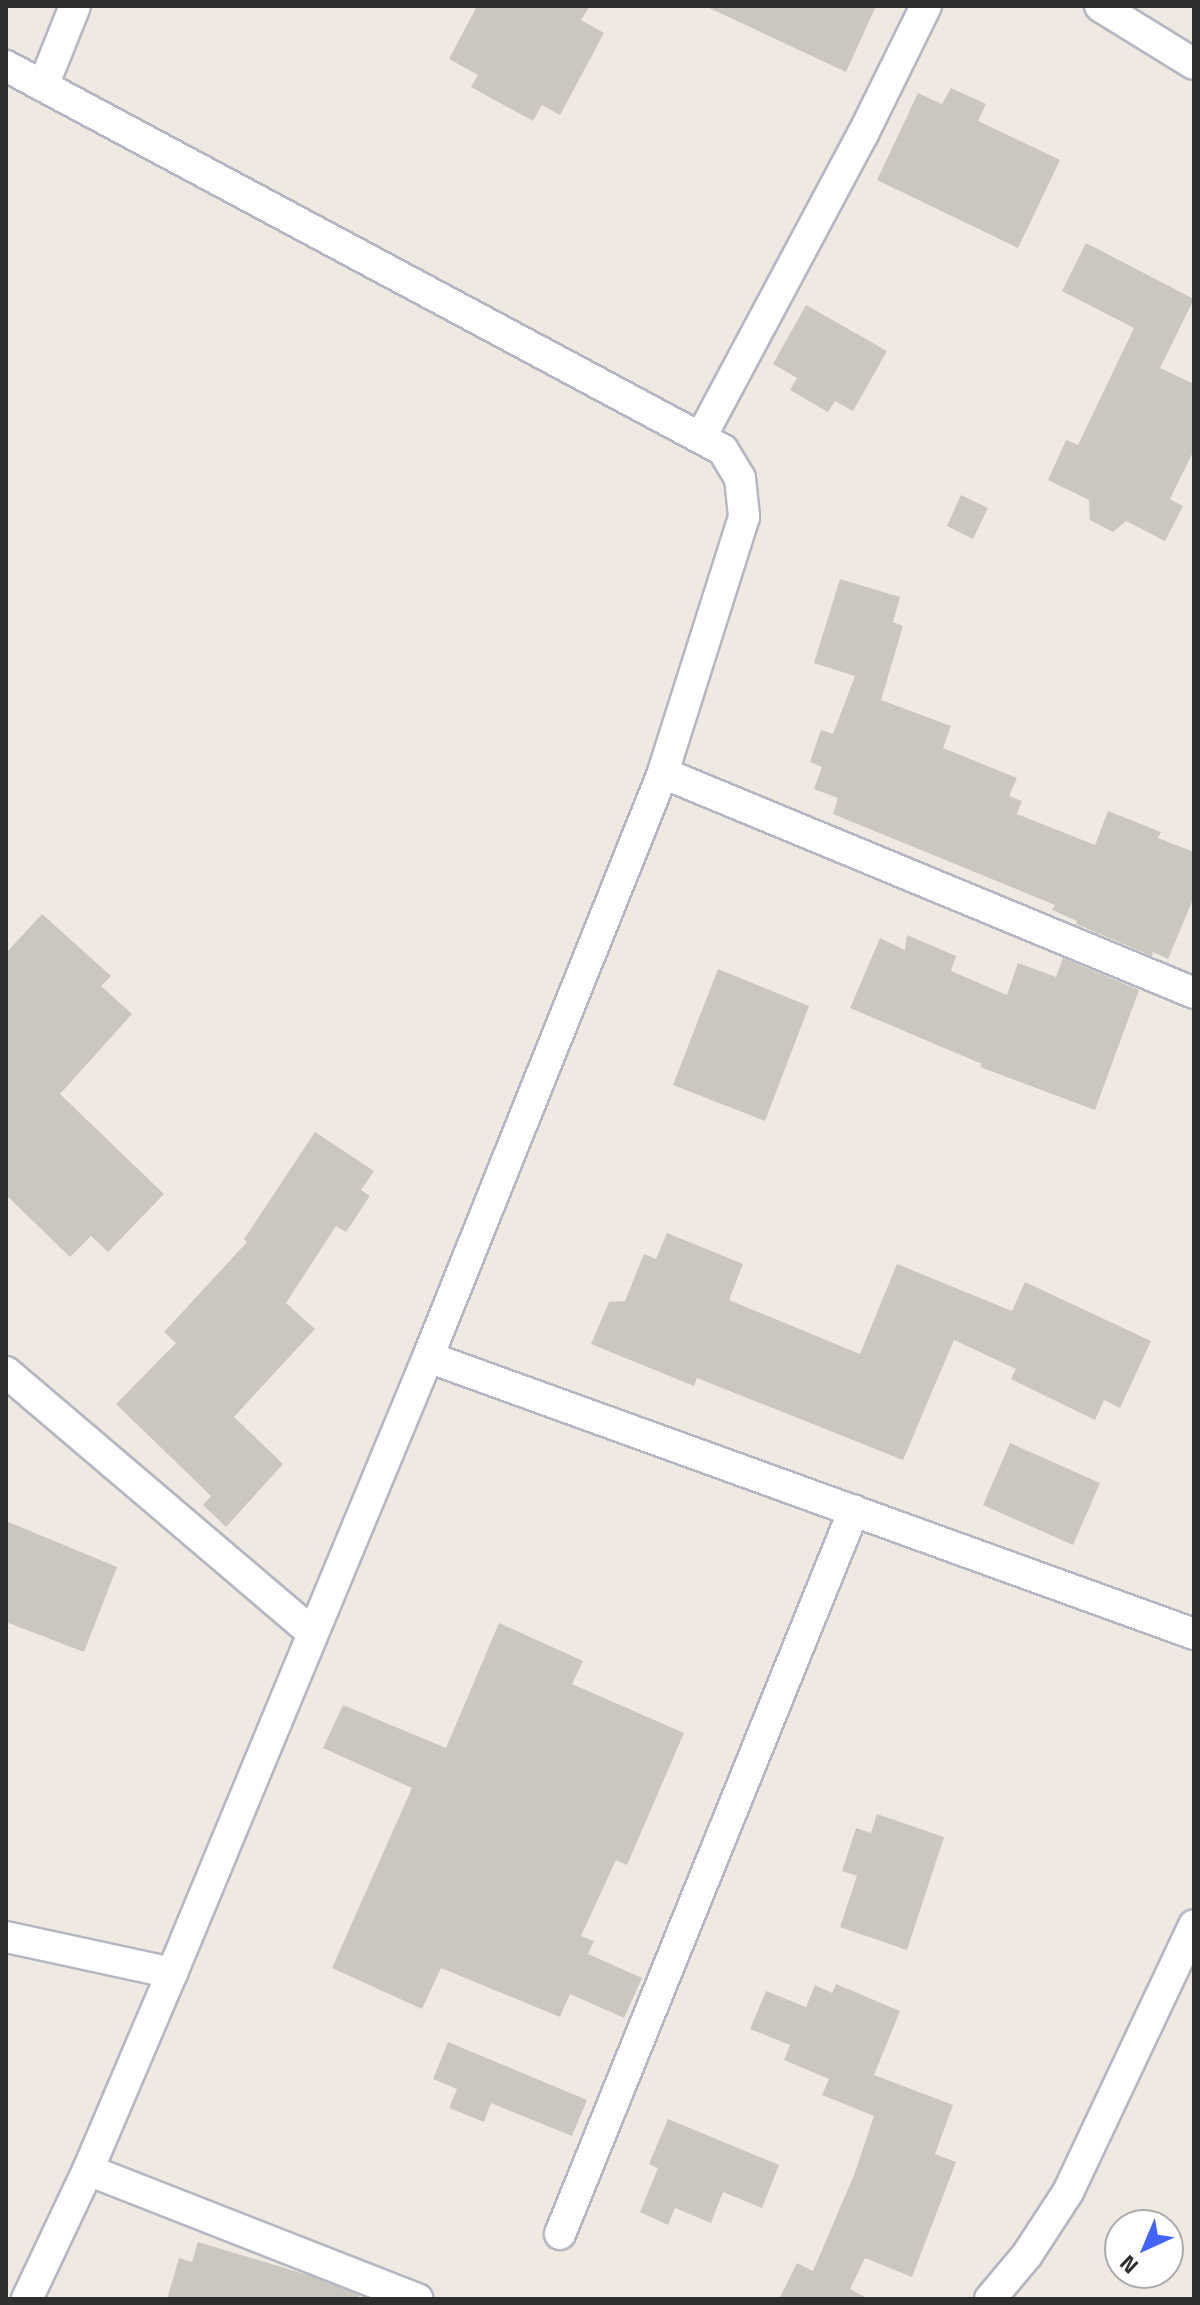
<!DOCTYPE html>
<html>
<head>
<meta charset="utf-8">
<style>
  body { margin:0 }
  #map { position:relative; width:1200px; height:2305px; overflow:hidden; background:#efe9e1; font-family:"Titillium Web",sans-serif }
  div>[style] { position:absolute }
  .building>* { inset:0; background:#cbc7bf }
  .roads { filter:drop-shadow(2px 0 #b4b7c1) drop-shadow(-2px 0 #b4b7c1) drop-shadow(0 2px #b4b7c1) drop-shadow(0 -2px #b4b7c1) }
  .minor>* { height:30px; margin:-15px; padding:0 15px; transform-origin:15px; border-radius:15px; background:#fff }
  span { translate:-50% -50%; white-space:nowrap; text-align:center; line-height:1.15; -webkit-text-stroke:8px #fff; paint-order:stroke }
  .frame { position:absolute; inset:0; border:8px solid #2e2e2e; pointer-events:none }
  .north { position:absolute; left:1104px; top:2209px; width:80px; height:80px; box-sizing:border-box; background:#fff; border:2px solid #ababab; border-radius:50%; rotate:224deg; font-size:22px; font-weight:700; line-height:32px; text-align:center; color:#2e2e2e }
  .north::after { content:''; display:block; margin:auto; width:28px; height:36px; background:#4264fb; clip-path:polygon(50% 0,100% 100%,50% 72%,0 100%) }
</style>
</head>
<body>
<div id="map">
  <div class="building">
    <i style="clip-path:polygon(477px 6px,590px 6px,581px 20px,604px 33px,560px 115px,542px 105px,533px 121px,471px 87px,478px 75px,449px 59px)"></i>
    <i style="clip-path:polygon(705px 6px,876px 6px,846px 72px)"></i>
    <i style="clip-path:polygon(951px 88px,986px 104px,978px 121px,1060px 160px,1018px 248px,877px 180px,918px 93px,942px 104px)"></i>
    <i style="clip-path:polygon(1086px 243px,1194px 299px,1160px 368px,1194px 384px,1194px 450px,1170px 499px,1183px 506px,1165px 541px,1126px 521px,1113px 532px,1090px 520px,1089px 500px,1048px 480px,1066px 440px,1078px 445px,1134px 328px,1062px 291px)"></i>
    <i style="clip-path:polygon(806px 305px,887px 351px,853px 411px,835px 401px,828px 412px,790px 390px,797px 378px,773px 364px)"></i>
    <i style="clip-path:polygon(961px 495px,988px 508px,973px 539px,947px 526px)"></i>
    <i style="clip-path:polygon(840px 579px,900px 597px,893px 622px,903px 626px,881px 700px,951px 726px,943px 748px,1017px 778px,1009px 796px,1022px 801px,1017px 814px,1095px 845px,1108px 811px,1161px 832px,1158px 838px,1194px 852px,1194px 897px,1168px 959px,1153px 952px,1152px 956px,1076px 924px,1077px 921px,1052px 910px,1055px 905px,833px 814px,838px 798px,814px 789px,822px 767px,810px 762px,821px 730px,833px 734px,855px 676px,814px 663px)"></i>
    <i style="clip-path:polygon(42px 914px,111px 976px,101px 986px,132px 1014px,60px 1094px,164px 1194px,108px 1252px,91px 1236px,70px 1257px,6px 1195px,6px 953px)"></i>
    <i style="clip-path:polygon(907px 935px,956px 956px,951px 971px,1007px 995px,1018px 963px,1056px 977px,1063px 958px,1139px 990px,1095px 1110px,980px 1067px,982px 1064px,850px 1008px,880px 938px,905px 950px)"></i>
    <i style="clip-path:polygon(718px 969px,809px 1006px,765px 1121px,673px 1085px)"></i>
    <i style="clip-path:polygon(315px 1132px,374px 1171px,361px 1190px,370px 1196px,346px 1232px,336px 1226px,286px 1303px,315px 1329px,234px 1417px,283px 1464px,226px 1527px,203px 1505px,211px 1496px,116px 1404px,176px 1343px,164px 1332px,247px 1242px,244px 1239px)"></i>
    <i style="clip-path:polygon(667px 1233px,743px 1264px,729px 1300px,860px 1354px,897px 1264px,1012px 1311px,1025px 1282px,1151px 1341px,1120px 1408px,1104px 1400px,1095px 1420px,1011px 1379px,1016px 1369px,954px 1340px,903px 1460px,697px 1378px,694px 1386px,591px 1344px,609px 1302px,625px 1301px,644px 1254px,656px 1259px)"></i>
    <i style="clip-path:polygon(1010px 1443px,1100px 1483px,1073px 1545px,983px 1505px)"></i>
    <i style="clip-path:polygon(6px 1521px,117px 1567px,84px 1652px,6px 1622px)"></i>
    <i style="clip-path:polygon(499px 1623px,583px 1661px,572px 1684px,684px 1733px,627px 1865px,616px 1860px,581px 1936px,594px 1941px,588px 1954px,642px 1978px,624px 2018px,570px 1994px,560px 2017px,441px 1968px,422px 2009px,332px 1968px,412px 1788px,323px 1748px,343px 1705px,446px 1748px)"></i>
    <i style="clip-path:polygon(877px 1814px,944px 1837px,907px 1950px,840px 1927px,857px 1876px,842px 1871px,856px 1828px,871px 1833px)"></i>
    <i style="clip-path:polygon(836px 1984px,900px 2011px,874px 2075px,953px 2105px,935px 2154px,956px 2162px,912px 2277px,865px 2258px,850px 2289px,869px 2299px,779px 2299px,797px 2263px,813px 2271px,854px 2175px,874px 2116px,822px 2095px,829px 2079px,784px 2060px,790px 2045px,750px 2029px,766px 1991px,806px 2007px,815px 1985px,832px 1993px)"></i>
    <i style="clip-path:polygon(448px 2042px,587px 2100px,572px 2136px,491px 2103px,484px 2122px,449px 2108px,457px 2089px,433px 2079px)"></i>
    <i style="clip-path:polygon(668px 2119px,779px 2165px,762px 2208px,723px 2192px,711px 2223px,675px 2208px,668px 2225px,640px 2212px,658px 2168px,649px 2164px)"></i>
    <i style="clip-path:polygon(198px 2242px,311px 2276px,359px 2295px,359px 2299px,167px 2299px,179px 2258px,192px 2262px)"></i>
  </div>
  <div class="roads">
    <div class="minor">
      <i style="left:1100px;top:6px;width:110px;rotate:31.7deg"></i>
      <i style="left:6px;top:66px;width:813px;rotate:28.17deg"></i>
      <i style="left:723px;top:450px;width:33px;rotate:59deg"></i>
      <i style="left:740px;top:478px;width:39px;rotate:84deg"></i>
      <i style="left:744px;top:517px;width:269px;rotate:107.6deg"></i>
      <i style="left:663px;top:773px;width:630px;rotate:111.92deg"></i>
      <i style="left:428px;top:1357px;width:667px;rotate:112.57deg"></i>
      <i style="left:172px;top:1973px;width:214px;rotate:113.1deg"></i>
      <i style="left:88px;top:2170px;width:143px;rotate:115.3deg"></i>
      <i style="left:43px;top:86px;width:86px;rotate:-68.2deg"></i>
      <i style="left:701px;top:437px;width:344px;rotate:-61.9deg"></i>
      <i style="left:863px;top:134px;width:143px;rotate:-63.8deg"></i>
      <i style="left:663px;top:773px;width:575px;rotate:22.5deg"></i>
      <i style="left:428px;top:1357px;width:815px;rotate:19.88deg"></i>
      <i style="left:6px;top:1372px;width:402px;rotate:40.4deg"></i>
      <i style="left:6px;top:1937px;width:170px;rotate:12.2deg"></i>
      <i style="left:88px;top:2170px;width:354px;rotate:21.4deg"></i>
      <i style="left:560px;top:2234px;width:781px;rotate:-67.9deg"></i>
      <i style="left:990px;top:2299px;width:57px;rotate:-49.9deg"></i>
      <i style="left:1027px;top:2255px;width:75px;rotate:-56.9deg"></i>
      <i style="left:1068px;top:2192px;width:295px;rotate:-64.7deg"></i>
    </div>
  </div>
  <div class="frame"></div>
  <div class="north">N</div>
</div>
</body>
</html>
